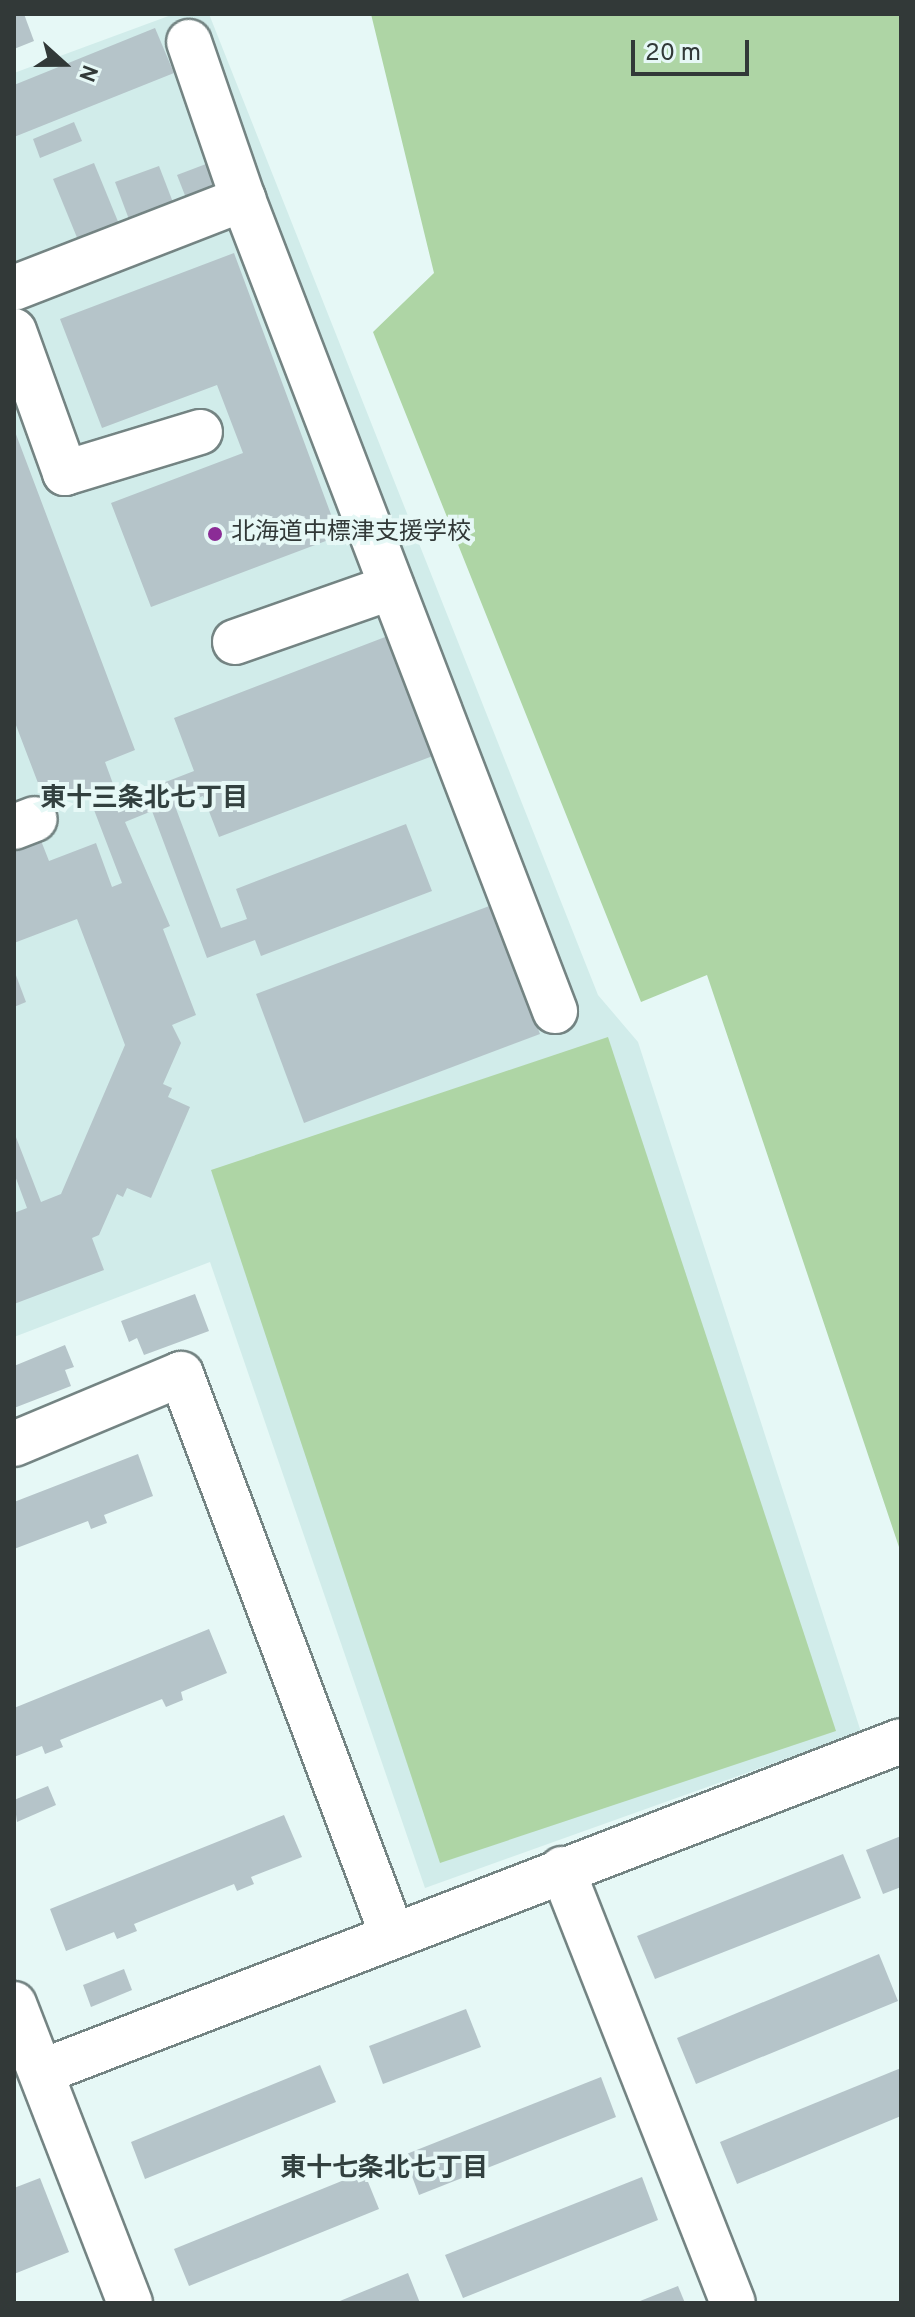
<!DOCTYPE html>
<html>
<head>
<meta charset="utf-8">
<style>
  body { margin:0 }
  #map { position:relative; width:915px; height:2317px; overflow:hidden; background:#e6f8f6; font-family:Overpass,"Noto Sans JP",sans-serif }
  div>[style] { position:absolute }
  .built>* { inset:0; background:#d1ecea }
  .green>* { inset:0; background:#aed5a5 }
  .building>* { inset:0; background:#b5c4c9 }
  .roads { filter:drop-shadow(2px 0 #748483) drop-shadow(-2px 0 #748483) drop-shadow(0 2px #748483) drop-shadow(0 -2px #748483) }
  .minor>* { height:44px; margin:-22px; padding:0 22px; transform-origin:22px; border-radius:22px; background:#fff }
  .dots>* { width:22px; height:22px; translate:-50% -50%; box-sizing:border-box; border:4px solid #e6f8f6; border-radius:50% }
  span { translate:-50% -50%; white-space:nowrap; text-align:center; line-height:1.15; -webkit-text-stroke:8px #e6f8f6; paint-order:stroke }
  .poi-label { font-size:24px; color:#323938 }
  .left { translate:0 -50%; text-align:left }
  .neighbourhood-label { font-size:26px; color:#32403f; font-weight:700 }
  .frame { position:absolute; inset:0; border:16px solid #323938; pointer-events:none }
  .north { position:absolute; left:24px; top:24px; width:80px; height:80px; -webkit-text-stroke:6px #e6f8f6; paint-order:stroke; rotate:111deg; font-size:22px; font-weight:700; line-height:32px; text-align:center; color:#323938 }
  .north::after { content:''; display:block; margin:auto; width:28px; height:36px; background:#323938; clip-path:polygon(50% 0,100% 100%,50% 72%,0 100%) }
  .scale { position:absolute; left:631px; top:40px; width:118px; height:36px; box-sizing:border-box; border:4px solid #323938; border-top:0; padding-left:10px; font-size:24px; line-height:28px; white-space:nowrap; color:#323938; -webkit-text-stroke:6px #e6f8f6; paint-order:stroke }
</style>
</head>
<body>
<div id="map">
  <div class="built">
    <i style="clip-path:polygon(174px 14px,209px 14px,598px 995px,638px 1042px,861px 1732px,425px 1888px,210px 1262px,14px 1337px,14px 73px)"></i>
  </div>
  <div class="green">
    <i style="clip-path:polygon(371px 14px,901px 14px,901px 1553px,707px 975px,641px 1002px,373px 332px,434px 273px)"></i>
    <i style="clip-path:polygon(608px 1037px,836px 1731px,440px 1863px,211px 1170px)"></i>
  </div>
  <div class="building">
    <i style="clip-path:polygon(14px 14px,24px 14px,34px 41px,14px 49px)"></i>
    <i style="clip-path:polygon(155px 28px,174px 73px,14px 137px,14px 85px)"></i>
    <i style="clip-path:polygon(74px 122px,82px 141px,40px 158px,33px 139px)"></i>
    <i style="clip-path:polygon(94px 163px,119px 224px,78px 240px,53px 179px)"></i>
    <i style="clip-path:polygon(206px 164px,215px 187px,186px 198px,177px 175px)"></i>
    <i style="clip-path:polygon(159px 166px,174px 205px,130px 222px,115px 182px)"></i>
    <i style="clip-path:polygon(234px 253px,339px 536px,151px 607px,111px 503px,243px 453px,217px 385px,102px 428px,60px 319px)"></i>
    <i style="clip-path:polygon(14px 429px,135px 750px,105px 762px,119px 800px,194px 771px,174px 718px,393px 634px,438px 754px,219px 837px,203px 796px,175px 806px,221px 928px,247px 919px,236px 889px,406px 824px,432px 891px,261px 956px,255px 940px,207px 958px,152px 811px,125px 822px,170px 926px,163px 929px,196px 1015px,172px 1025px,181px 1043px,163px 1084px,172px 1088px,168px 1097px,190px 1107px,151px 1198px,127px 1188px,123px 1197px,117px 1194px,99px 1235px,92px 1238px,104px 1270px,14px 1304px,14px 1213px,27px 1208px,14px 1173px,14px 1132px,41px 1202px,61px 1194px,125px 1045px,77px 919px,14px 943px,14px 842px,38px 833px,49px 861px,96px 843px,112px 887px,122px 883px,86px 789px,46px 804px,14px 720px)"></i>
    <i style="clip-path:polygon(492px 905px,540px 1034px,304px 1123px,256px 994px)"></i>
    <i style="clip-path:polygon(14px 970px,26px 1002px,14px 1007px)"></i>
    <i style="clip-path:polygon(195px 1294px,209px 1331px,144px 1355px,137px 1338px,129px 1342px,121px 1321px)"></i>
    <i style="clip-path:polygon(65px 1345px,74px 1367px,65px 1370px,71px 1386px,14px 1408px,14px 1366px)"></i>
    <i style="clip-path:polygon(138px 1454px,153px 1496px,104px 1515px,107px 1523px,91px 1529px,88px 1521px,14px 1549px,14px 1502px)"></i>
    <i style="clip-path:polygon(209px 1629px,227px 1673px,181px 1692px,183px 1700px,166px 1707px,162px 1699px,60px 1740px,63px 1747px,45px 1754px,42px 1746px,14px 1757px,14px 1708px)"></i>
    <i style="clip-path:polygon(48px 1786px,56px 1805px,17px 1822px,14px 1800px)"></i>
    <i style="clip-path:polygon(284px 1815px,302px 1857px,251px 1877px,254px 1884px,237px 1891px,234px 1884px,134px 1924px,137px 1931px,117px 1939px,114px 1932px,66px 1951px,50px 1909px)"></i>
    <i style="clip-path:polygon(901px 1836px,901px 1887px,883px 1894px,866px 1850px)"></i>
    <i style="clip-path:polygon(843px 1854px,861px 1898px,655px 1979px,637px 1936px)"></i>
    <i style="clip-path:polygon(879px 1954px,898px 2001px,696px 2084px,677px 2038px)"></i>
    <i style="clip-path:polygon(124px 1969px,132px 1990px,91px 2007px,83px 1985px)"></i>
    <i style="clip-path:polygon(466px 2009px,481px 2047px,383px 2084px,369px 2046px)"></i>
    <i style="clip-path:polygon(320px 2065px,336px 2102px,145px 2179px,131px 2142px)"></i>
    <i style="clip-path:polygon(901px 2068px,901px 2116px,737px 2184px,720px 2142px)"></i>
    <i style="clip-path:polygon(601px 2077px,616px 2117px,419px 2195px,404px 2155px)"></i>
    <i style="clip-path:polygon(364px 2172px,379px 2209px,189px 2286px,174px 2249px)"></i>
    <i style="clip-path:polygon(642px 2177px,658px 2220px,463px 2298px,445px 2255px)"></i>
    <i style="clip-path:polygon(40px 2178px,69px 2252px,14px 2274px,14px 2188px)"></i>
    <i style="clip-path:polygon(408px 2273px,420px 2303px,335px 2303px)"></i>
    <i style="clip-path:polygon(678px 2286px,685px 2303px,635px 2303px)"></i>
  </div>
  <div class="roads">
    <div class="minor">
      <i style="left:189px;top:42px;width:166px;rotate:71deg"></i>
      <i style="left:14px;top:288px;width:246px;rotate:-21.2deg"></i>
      <i style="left:243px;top:199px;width:870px;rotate:68.98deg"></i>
      <i style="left:14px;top:331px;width:151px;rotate:70.2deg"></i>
      <i style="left:65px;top:473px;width:141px;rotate:-16.9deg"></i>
      <i style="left:235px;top:642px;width:166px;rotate:-19.3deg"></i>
      <i style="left:14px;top:827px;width:22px;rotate:-21deg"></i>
      <i style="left:14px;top:1444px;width:181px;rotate:-22.7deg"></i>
      <i style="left:181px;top:1374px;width:585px;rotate:69.36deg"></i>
      <i style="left:562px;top:1869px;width:466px;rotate:68.5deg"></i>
      <i style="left:14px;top:2004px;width:321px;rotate:68.8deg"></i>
      <i style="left:41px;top:2072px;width:921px;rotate:-21.05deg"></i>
    </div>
  </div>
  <div class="dots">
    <i style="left:215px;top:534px;background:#8b2c96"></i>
  </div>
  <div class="poi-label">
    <span class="left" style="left:231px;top:534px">北海道中標津支援学校</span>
  </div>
  <div class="neighbourhood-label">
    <span style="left:144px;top:800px">東十三条北七丁目</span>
    <span style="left:384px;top:2170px">東十七条北七丁目</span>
  </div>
  <div class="frame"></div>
  <div class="north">N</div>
  <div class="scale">20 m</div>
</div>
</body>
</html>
